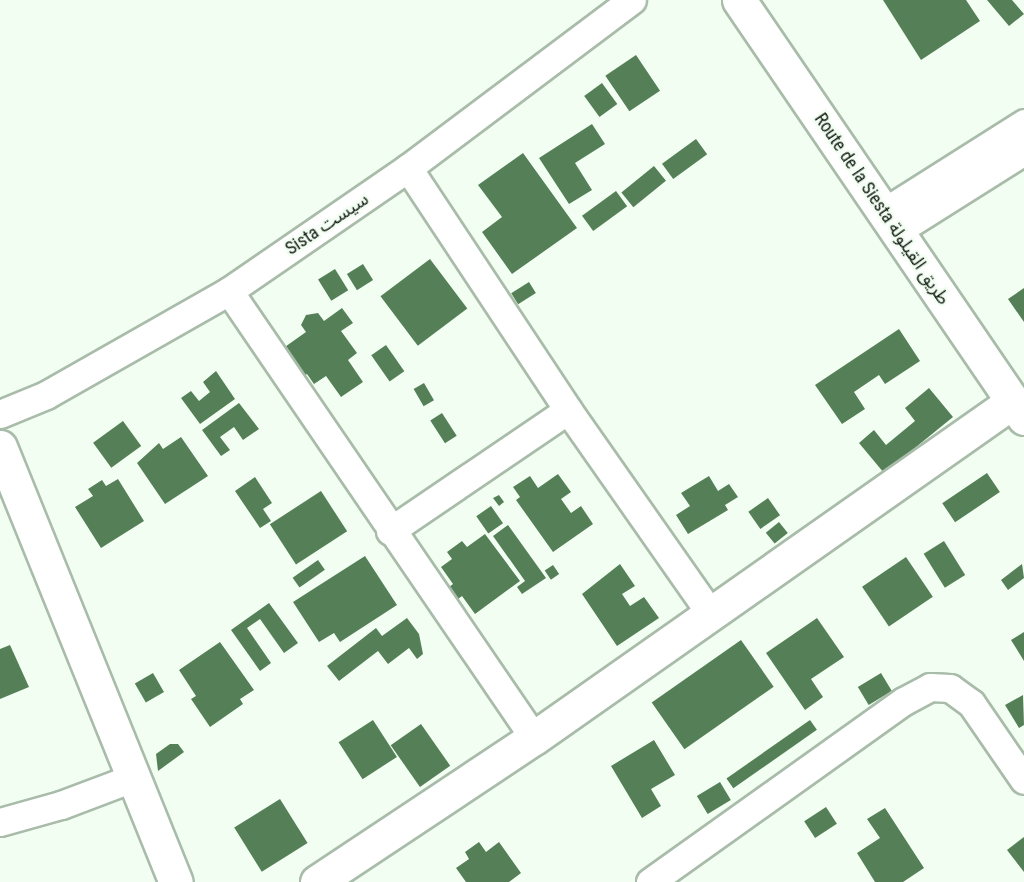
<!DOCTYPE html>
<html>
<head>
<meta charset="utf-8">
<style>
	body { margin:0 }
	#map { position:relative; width:1024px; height:882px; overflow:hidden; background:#f2fef2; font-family:"Roboto Condensed","Noto Sans Arabic",sans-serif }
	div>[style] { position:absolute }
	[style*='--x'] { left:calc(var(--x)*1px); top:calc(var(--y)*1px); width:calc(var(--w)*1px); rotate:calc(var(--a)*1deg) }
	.building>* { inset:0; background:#558057; transform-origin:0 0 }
	.roads { filter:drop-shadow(2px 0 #a8bca9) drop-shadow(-2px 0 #a8bca9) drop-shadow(0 2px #a8bca9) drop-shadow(0 -2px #a8bca9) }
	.minor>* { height:27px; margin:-13.5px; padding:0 13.5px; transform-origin:13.5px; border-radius:13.5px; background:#fff }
	.major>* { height:33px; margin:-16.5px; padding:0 16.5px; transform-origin:16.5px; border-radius:16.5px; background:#fff }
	span { translate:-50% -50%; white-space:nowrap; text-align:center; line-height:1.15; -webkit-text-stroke:5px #f2fef2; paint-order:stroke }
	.street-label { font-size:18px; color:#131a13 }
</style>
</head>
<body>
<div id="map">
	<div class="building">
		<div style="clip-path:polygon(883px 0,966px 0,980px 21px,921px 60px)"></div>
		<div style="clip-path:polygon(987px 0,1012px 0,1024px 14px,1009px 26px)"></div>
		<div style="left:636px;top:55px;width:43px;height:37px;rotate:56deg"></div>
		<div style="left:602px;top:83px;width:26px;height:22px;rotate:54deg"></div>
		<div style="clip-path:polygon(592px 124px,605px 144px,575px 163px,592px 190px,569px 204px,539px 158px)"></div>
		<div style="left:696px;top:139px;width:19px;height:42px;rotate:54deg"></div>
		<div style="clip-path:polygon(523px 153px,577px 228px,512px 274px,482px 232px,502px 217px,478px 185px)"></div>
		<div style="left:654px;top:166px;width:19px;height:42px;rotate:51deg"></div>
		<div style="left:616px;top:191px;width:19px;height:42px;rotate:54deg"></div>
		<div style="left:430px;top:259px;width:62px;height:62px;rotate:53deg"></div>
		<div style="left:363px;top:264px;width:19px;height:19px;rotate:58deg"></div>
		<div style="left:335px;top:269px;width:25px;height:20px;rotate:58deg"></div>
		<div style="left:529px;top:282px;width:13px;height:21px;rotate:58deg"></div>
		<div style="clip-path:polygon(1024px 288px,1024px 322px,1008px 299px)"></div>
		<div style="clip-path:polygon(342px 308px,353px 323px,341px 331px,357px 353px,348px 360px,363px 382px,341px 397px,326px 376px,314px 384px,307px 374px,302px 377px,282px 349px,306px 332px,301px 325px,306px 315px,318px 313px,324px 321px)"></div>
		<div style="clip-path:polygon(899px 329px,920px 361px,885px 384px,879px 375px,854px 392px,865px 409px,842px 424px,815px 385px)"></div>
		<div style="left:386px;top:345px;width:32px;height:18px;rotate:55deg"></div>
		<div style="clip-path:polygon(216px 371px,235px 399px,200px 424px,181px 398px,191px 391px,199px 401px,210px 392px,203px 382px)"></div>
		<div style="left:424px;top:383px;width:20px;height:12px;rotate:60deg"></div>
		<div style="clip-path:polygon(929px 388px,953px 417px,884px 473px,859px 443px,874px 430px,886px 445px,915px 421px,905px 408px)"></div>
		<div style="clip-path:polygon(239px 403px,259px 429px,243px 440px,234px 427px,220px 437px,230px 450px,221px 456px,202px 430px)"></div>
		<div style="left:442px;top:413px;width:27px;height:14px;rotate:57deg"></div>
		<div style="left:123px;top:421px;width:31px;height:37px;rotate:54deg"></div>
		<div style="clip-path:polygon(181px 437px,208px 476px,165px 504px,137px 463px,159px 443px,163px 449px)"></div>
		<div style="left:987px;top:473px;width:23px;height:54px;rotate:56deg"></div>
		<div style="clip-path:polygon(558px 474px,571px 492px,561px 499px,571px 513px,581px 506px,593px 524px,553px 552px,516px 500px,520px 497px,513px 487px,530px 476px,538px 488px)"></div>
		<div style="clip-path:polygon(709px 476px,718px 491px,729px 484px,738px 497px,725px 505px,728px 510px,688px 534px,676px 515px,690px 506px,681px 493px)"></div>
		<div style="clip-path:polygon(255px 477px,272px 503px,263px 509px,271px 521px,260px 528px,235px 491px)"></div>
		<div style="clip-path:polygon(118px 479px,144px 521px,101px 548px,75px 507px,93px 496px,88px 489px,102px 480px,106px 486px)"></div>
		<div style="left:321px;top:491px;width:48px;height:61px;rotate:57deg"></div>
		<div style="clip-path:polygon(499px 495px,504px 502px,499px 506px,493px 498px)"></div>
		<div style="left:768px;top:498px;width:21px;height:24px;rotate:55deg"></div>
		<div style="left:491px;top:506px;width:21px;height:18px;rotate:55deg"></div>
		<div style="left:779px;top:522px;width:14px;height:17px;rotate:51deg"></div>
		<div style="clip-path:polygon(508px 525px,546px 578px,522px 594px,517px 587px,525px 581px,493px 536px)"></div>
		<div style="clip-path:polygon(485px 534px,520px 581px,475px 614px,462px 596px,458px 599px,449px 587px,453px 584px,441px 567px,452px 559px,447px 552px,462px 541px,467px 547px)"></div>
		<div style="left:944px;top:541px;width:40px;height:24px;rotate:58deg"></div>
		<div style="clip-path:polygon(365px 556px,397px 605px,340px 642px,334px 633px,319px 642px,293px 602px)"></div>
		<div style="left:906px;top:557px;width:48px;height:53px;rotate:56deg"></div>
		<div style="left:318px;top:560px;width:12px;height:31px;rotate:55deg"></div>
		<div style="clip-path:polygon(620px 564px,635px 586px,622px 594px,630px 606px,644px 597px,659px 618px,617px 646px,582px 594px)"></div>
		<div style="clip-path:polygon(1022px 564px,1024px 578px,1008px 590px,1001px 580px)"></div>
		<div style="left:553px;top:565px;width:11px;height:10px;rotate:56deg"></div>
		<div style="clip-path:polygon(269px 603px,298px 643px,284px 653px,260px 619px,247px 628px,271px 663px,260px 671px,231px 630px)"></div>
		<div style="clip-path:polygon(407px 618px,419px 634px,423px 654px,417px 659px,409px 648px,388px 664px,378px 651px,339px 681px,327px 666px,376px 628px,382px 636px)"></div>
		<div style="clip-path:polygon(817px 618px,844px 657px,811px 679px,823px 697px,805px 710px,766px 653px)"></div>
		<div style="clip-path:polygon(1024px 632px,1024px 661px,1011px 640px)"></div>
		<div style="left:741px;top:640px;width:57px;height:109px;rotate:55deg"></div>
		<div style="clip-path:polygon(220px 642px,254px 690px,240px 699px,243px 704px,210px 727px,191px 699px,196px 696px,179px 670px)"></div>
		<div style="clip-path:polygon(10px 645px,29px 687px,0 699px,0 649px)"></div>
		<div style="left:153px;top:673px;width:22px;height:21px;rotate:60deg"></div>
		<div style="left:881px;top:673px;width:21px;height:27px;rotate:59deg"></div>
		<div style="clip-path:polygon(1023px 695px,1024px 725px,1019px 728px,1005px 705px)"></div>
		<div style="left:373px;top:720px;width:44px;height:41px;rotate:57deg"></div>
		<div style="left:810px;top:720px;width:12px;height:102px;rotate:55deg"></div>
		<div style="left:421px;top:724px;width:51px;height:37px;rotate:55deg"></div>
		<div style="clip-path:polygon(654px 740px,675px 775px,651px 789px,661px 806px,642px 818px,611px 766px)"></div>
		<div style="clip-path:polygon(170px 744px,178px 744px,184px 752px,158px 771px,156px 754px)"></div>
		<div style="left:720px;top:782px;width:21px;height:27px;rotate:59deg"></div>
		<div style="left:280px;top:799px;width:52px;height:54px;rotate:58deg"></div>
		<div style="left:826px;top:807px;width:20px;height:26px;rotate:57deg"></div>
		<div style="clip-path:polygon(885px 808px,924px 868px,903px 882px,875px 882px,857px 853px,880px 838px,867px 819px)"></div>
		<div style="clip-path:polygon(1024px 837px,1024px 872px,1007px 850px)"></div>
		<div style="clip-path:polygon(479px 842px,486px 852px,499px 842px,521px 873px,509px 882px,466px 882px,456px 868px,469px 859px,465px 852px)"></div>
	</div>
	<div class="roads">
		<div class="minor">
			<div style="--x:408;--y:168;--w:290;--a:56.5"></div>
			<div style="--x:568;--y:410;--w:249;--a:55"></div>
			<div style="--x:884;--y:212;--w:166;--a:-32.4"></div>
			<div style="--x:897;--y:231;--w:150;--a:-32.2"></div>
			<div style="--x:229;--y:291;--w:541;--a:55.69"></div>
			<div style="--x:0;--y:414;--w:50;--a:-22.4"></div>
			<div style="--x:46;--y:395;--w:210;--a:-29.6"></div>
			<div style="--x:229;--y:291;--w:217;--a:-34.5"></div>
			<div style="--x:408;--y:168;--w:280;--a:-36.9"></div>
			<div style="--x:390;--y:531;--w:215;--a:-34.2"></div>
			<div style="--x:0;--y:822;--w:63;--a:-15.6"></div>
			<div style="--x:61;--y:805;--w:79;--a:-20.7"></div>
			<div style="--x:650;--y:882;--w:312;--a:-35.5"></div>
			<div style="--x:904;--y:701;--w:30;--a:-28"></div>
			<div style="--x:930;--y:687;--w:20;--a:3"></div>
			<div style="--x:950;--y:688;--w:26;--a:36"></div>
			<div style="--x:971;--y:703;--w:93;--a:55.5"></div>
		</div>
		<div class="major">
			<div style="--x:739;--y:0;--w:506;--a:55.71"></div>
			<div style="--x:0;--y:447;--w:469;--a:68"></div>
			<div style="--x:317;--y:882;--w:260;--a:-33.6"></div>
			<div style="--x:534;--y:738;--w:584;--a:-35.1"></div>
		</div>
	</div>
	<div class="street-label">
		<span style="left:882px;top:209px;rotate:56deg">Route de la Siesta طريق القيلولة</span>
		<span style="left:327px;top:224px;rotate:-34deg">Sista سيست</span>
	</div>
</div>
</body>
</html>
